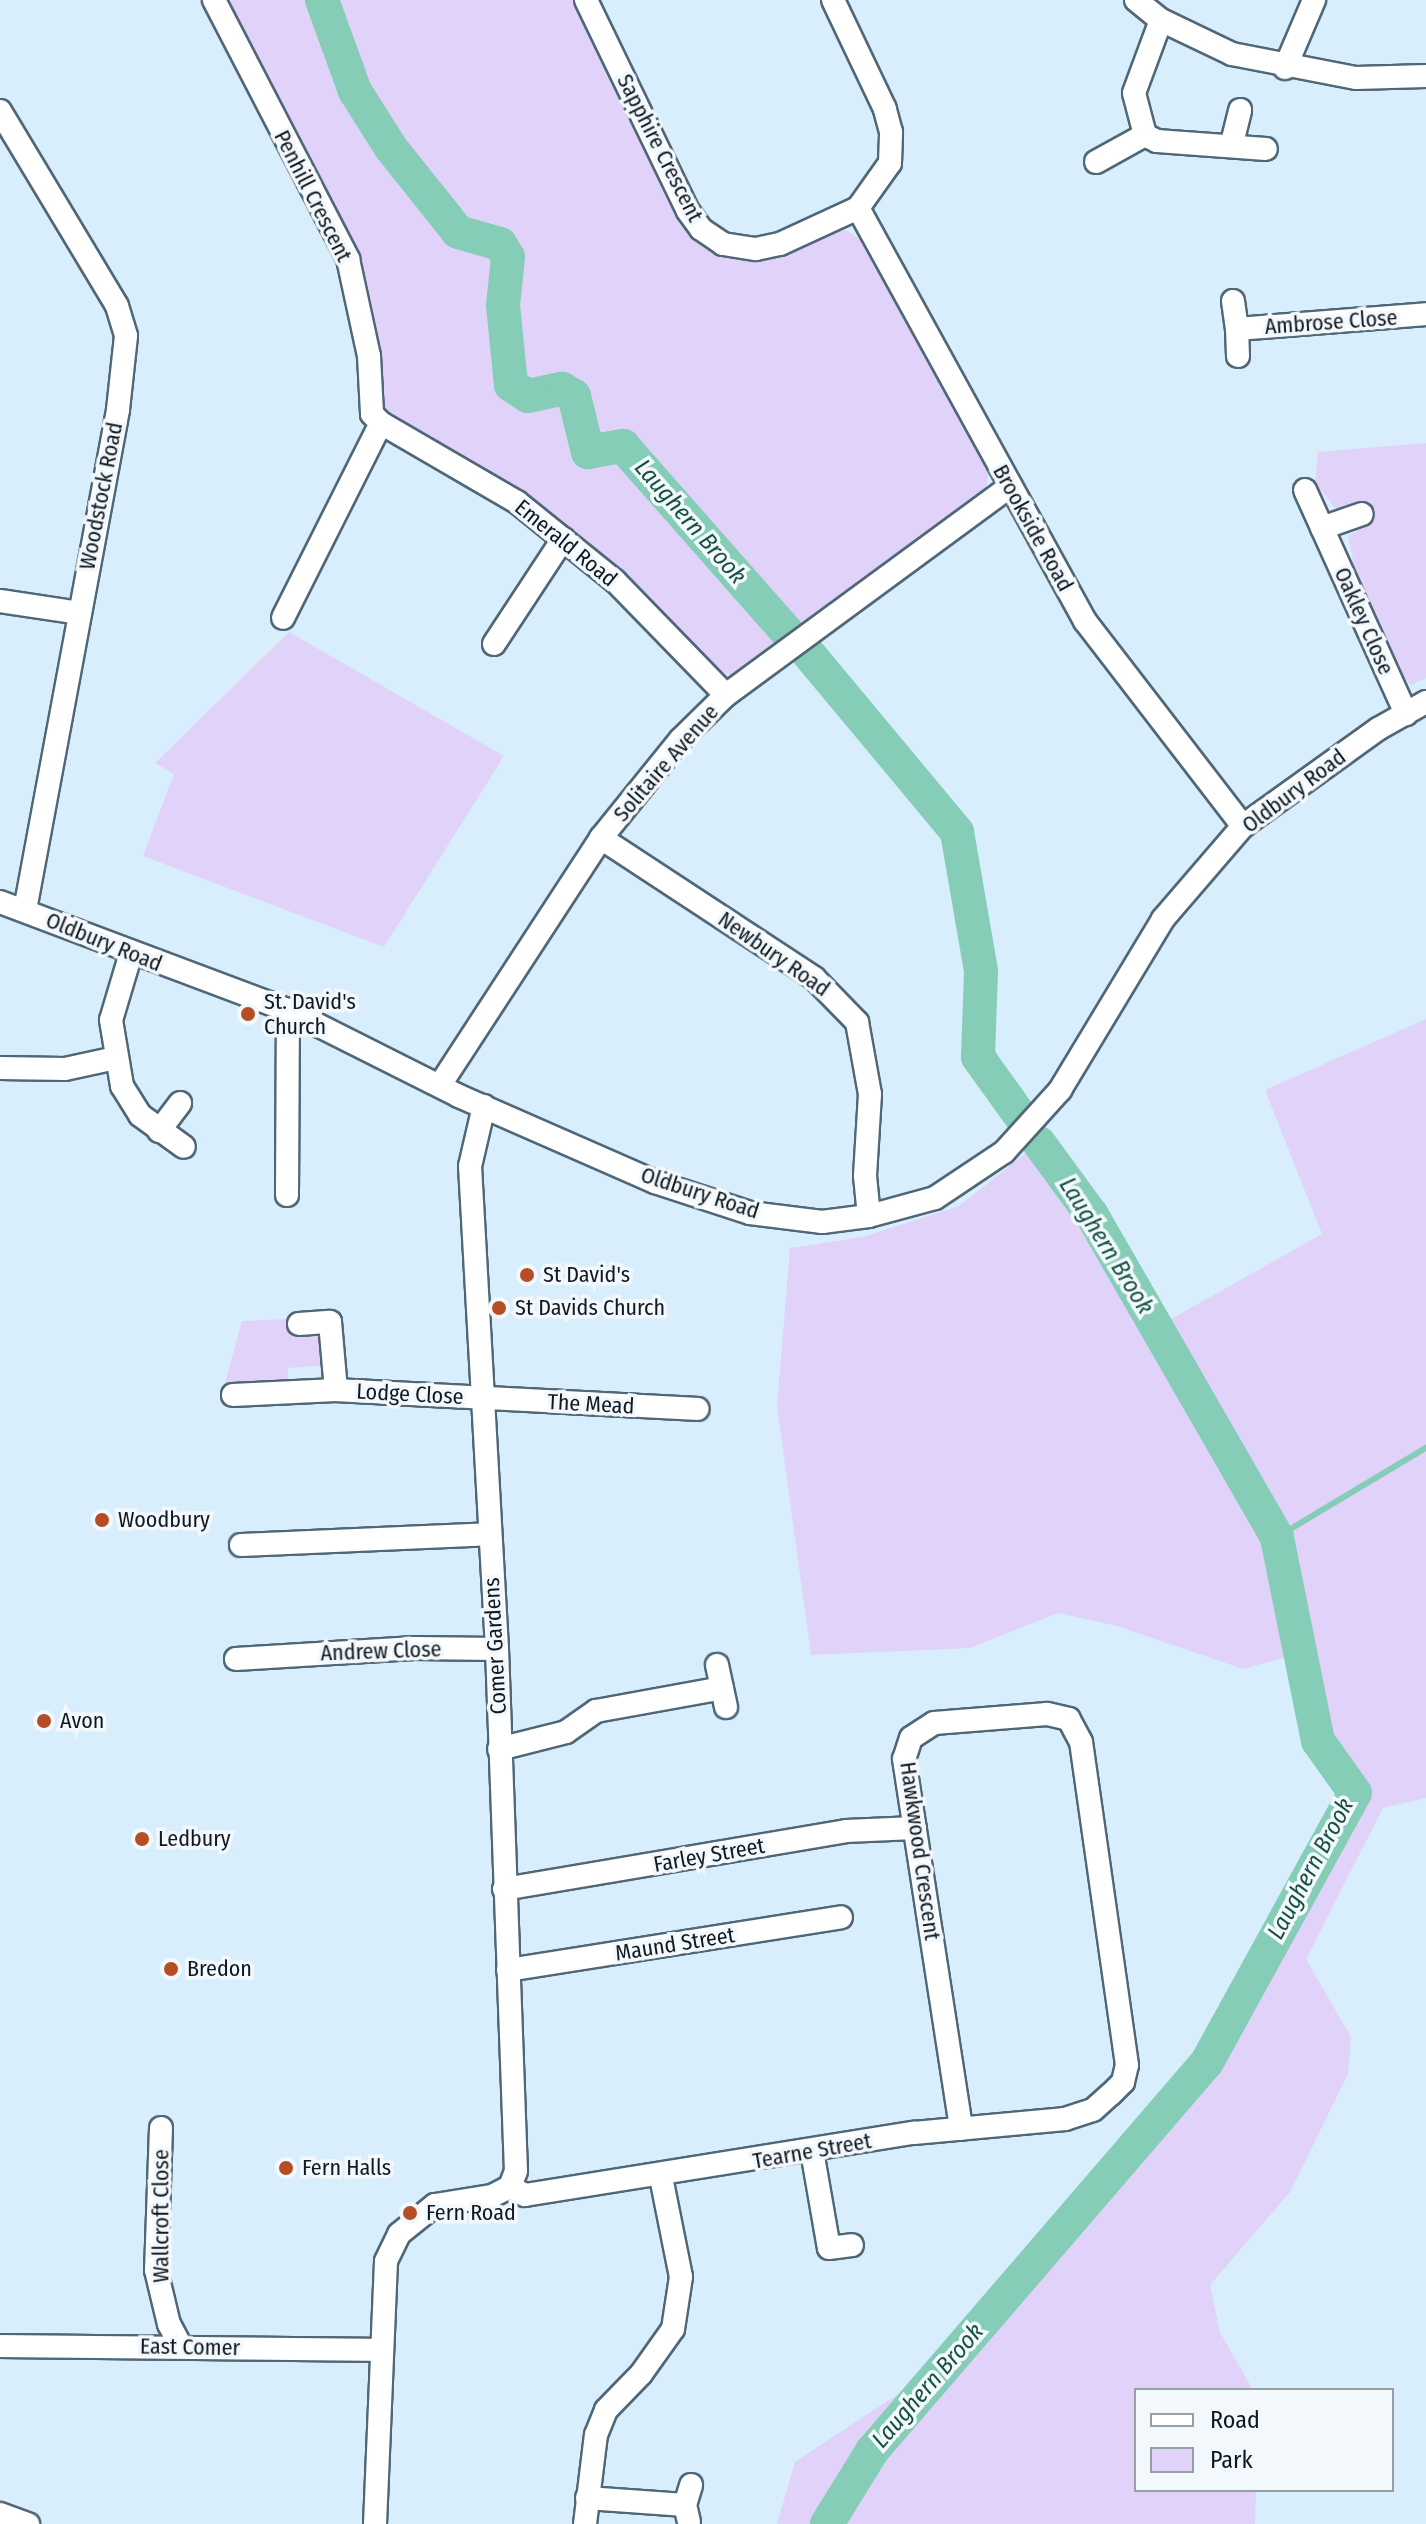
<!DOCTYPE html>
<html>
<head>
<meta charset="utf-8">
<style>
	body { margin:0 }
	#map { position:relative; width:1426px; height:2524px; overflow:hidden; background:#d8eefc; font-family:"Fira Sans Condensed",sans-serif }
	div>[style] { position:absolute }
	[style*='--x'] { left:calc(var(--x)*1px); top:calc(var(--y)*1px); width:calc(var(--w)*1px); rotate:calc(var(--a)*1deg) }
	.green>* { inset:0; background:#e1d2fa }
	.stream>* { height:6px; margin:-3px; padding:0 3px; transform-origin:3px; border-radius:3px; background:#86cdb7 }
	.river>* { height:34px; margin:-17px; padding:0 17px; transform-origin:17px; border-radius:17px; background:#86cdb7 }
	.roads { filter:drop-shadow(2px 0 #506777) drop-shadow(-2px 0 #506777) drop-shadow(0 2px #506777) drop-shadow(0 -2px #506777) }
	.minor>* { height:22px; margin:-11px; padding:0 11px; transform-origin:11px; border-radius:11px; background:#fff }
	.dots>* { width:22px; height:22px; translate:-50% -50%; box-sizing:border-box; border:4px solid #f3f8fc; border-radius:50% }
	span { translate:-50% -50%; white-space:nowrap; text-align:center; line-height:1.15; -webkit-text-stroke:7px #f3f8fc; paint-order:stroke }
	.street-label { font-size:22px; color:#0f191f }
	.poi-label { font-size:22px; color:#0f191f }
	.left { translate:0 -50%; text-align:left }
	.water-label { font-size:24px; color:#175142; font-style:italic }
	.legend { position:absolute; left:1134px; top:2388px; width:260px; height:104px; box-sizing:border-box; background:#f3f8fc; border:2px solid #989fa4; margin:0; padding:10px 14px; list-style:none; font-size:24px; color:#0f191f }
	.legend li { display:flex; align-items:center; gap:16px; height:40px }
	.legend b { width:40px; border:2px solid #989fa4 }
</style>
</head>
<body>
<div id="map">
	<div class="green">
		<div style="clip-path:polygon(223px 0,577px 0,718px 251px,831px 231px,848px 231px,863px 242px,989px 468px,986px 489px,733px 676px,717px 671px,647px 599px,380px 415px,368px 295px,356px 254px)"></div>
		<div style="clip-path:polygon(1426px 443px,1426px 678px,1411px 685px,1394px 666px,1349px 566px,1353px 560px,1348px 536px,1373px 523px,1363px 501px,1336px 509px,1315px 483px,1318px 452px)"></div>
		<div style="clip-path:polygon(289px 632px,504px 756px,384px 947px,143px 856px,174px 774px,155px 763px)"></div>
		<div style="clip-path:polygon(1426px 1019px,1426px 1798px,1383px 1808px,1306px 1959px,1351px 2037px,1348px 2074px,1290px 2192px,1210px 2285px,1220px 2332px,1253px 2390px,1136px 2390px,1136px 2490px,1256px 2490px,1255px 2524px,777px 2524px,795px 2462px,950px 2360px,1207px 2063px,1354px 1793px,1318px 1741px,1301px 1653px,1243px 1669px,1117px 1626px,1058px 1613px,970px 1648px,811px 1655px,777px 1406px,790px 1248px,863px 1237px,959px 1206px,1039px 1143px,1091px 1214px,1157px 1327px,1322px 1234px,1265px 1090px)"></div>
		<div style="clip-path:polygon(287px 1319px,289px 1331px,319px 1329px,325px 1334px,327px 1365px,288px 1368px,288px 1386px,224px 1387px,242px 1321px)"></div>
	</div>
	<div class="stream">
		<div style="--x:1277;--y:1537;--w:174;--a:-30.9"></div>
	</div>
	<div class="river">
		<div style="--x:322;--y:0;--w:97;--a:70.1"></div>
		<div style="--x:355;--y:91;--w:67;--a:57.7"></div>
		<div style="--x:391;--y:148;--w:107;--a:51.4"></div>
		<div style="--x:458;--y:232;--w:44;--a:15.9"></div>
		<div style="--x:500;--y:244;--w:15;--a:58"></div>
		<div style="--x:508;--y:257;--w:48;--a:95.9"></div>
		<div style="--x:503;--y:305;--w:80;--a:84.3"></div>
		<div style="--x:511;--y:385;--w:20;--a:33"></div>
		<div style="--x:528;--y:396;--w:35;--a:-12"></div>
		<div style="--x:562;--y:389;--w:14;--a:30"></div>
		<div style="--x:574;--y:396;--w:58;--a:76"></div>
		<div style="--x:588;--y:452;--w:36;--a:-10"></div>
		<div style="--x:623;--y:446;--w:248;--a:48.6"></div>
		<div style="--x:808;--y:653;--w:233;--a:50.2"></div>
		<div style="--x:957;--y:832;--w:141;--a:80.2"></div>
		<div style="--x:981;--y:971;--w:86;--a:92"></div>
		<div style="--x:978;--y:1057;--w:74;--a:54.4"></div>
		<div style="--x:827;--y:2524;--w:86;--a:-58.3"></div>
		<div style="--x:872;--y:2451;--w:513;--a:-49.27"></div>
		<div style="--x:1207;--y:2062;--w:307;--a:-61.2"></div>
		<div style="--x:1355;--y:1793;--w:64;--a:-125.4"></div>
		<div style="--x:1318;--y:1741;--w:208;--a:-101.4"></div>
		<div style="--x:1277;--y:1537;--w:373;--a:-119.9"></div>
		<div style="--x:1091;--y:1214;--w:88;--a:-126.2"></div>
	</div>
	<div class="roads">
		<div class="minor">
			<div style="--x:214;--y:0;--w:292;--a:62.6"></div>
			<div style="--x:348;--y:259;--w:99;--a:77.8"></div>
			<div style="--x:369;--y:356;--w:58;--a:87"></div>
			<div style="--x:372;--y:414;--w:13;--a:45"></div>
			<div style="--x:381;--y:423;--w:218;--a:116.7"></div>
			<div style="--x:586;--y:0;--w:234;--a:64.2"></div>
			<div style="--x:688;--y:211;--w:22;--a:54"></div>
			<div style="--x:701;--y:229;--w:27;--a:34"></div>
			<div style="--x:723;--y:244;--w:33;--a:9"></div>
			<div style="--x:756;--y:249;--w:25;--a:-12"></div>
			<div style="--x:780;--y:244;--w:86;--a:-24.8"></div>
			<div style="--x:858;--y:208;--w:55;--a:-54.6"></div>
			<div style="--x:890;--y:163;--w:31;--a:-88"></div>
			<div style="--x:891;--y:132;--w:24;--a:-105"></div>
			<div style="--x:885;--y:109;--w:121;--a:-115.5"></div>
			<div style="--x:1136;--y:0;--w:32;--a:39"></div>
			<div style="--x:1161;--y:20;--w:79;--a:25.6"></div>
			<div style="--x:1232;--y:54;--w:126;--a:11"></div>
			<div style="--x:1356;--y:78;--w:70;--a:-1.6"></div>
			<div style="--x:1161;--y:20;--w:78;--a:110.3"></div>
			<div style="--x:1134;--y:93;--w:43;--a:75.3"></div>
			<div style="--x:1145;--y:135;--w:13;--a:27"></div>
			<div style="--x:1157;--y:141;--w:109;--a:4.2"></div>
			<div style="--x:1285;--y:68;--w:74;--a:-66.9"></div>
			<div style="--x:0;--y:111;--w:227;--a:59"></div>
			<div style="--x:117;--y:306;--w:31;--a:73"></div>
			<div style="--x:126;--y:336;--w:74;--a:96.2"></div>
			<div style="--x:118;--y:410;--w:509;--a:100.54"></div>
			<div style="--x:1232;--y:143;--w:34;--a:-76"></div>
			<div style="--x:1096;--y:162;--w:56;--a:-28.9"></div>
			<div style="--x:858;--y:208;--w:471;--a:61.2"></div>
			<div style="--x:1085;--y:621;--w:259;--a:52.4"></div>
			<div style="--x:1233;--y:301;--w:28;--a:82"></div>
			<div style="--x:1238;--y:356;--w:27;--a:-92"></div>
			<div style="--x:1237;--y:329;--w:190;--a:-4.5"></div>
			<div style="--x:381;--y:423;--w:157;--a:30.2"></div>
			<div style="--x:517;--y:502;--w:126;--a:38.9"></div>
			<div style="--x:615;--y:581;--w:159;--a:45.8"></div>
			<div style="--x:1305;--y:490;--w:246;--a:65.7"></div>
			<div style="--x:1322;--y:528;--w:42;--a:-19.3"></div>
			<div style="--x:0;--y:601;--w:80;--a:8.6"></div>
			<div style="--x:494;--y:644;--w:126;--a:-56.7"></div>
			<div style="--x:601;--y:838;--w:255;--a:33.3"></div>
			<div style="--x:814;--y:978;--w:62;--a:45.7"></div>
			<div style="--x:857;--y:1022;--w:73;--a:79.8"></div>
			<div style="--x:870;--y:1094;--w:82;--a:93.5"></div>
			<div style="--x:865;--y:1176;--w:40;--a:84.3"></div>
			<div style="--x:0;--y:902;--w:308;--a:20.6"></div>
			<div style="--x:288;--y:1010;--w:191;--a:26.7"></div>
			<div style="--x:459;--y:1096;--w:214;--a:23.7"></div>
			<div style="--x:655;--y:1182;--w:100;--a:18.1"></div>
			<div style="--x:750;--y:1213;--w:73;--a:7.1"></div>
			<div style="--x:822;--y:1222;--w:47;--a:-7.3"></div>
			<div style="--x:869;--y:1216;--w:68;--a:-15.3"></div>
			<div style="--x:935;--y:1198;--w:83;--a:-33.7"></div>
			<div style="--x:1004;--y:1152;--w:84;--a:-47.9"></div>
			<div style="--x:1060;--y:1090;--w:200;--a:-58.9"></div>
			<div style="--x:1163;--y:919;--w:123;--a:-49.3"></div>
			<div style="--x:1243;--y:826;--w:166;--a:-35.7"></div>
			<div style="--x:1378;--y:729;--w:55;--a:-29.4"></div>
			<div style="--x:131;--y:953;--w:70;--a:106.6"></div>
			<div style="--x:111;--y:1020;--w:67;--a:80.5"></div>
			<div style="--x:122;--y:1086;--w:34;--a:58"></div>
			<div style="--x:140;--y:1115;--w:54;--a:36"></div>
			<div style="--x:0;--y:1068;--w:65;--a:0.9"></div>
			<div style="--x:65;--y:1069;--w:52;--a:-12.2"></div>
			<div style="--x:440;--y:1085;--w:295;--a:-56.9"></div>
			<div style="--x:601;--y:838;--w:127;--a:-51.1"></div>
			<div style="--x:681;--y:739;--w:63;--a:-44.4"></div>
			<div style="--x:726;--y:695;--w:353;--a:-36.3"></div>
			<div style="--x:484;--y:1106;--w:62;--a:103.1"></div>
			<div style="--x:470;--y:1166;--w:484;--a:86.8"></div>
			<div style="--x:497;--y:1649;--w:522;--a:87.92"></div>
			<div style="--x:516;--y:2171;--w:17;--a:111"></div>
			<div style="--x:159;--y:1131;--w:35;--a:-53"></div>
			<div style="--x:287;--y:1195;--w:185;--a:-89.7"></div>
			<div style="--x:299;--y:1324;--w:31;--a:-4"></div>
			<div style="--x:330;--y:1322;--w:68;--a:85"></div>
			<div style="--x:233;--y:1395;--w:103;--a:-2.8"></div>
			<div style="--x:336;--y:1390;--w:362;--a:3"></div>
			<div style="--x:241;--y:1545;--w:248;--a:-2.5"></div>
			<div style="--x:236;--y:1659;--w:179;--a:-3.5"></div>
			<div style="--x:415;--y:1648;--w:82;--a:0.7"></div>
			<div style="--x:717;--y:1665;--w:43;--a:77.9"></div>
			<div style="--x:499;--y:1749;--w:69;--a:-14.2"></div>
			<div style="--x:566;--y:1732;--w:37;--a:-35"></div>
			<div style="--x:596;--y:1711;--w:128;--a:-10.3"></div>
			<div style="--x:504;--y:1889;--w:347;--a:-9.6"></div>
			<div style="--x:846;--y:1831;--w:69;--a:-2.5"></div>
			<div style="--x:508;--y:1970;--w:337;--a:-9"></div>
			<div style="--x:161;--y:2128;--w:142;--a:92"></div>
			<div style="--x:156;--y:2270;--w:56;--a:76.5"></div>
			<div style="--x:169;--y:2324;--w:26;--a:62"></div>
			<div style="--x:812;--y:2151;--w:98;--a:80.1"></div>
			<div style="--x:829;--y:2248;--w:23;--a:-7"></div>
			<div style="--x:510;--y:2187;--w:17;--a:28"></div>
			<div style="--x:525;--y:2195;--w:394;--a:-9.1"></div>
			<div style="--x:914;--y:2133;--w:152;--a:-5.3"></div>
			<div style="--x:1065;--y:2119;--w:29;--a:-18"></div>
			<div style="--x:1093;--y:2110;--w:24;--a:-42"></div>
			<div style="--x:1111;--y:2094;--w:17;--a:-45"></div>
			<div style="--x:1123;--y:2082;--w:17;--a:-77"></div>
			<div style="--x:1127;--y:2065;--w:326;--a:-98.1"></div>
			<div style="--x:1081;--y:1742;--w:26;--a:-118"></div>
			<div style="--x:1069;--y:1719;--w:23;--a:-167"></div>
			<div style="--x:1047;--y:1714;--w:113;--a:175.4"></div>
			<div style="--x:934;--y:1723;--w:27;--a:147"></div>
			<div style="--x:911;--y:1738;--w:22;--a:108"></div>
			<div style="--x:904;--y:1759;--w:374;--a:81.2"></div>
			<div style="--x:0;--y:2346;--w:380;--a:0.6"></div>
			<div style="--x:587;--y:2498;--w:98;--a:4.1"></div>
			<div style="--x:0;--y:2514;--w:30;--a:20"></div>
			<div style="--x:689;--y:2522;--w:17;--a:-103"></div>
			<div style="--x:685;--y:2505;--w:21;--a:-73"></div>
			<div style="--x:375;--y:2524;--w:263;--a:-87.6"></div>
			<div style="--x:386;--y:2261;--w:30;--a:-64"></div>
			<div style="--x:399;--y:2234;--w:46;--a:-38.9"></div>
			<div style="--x:435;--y:2205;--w:58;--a:-9"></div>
			<div style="--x:492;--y:2196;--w:20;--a:-27"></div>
			<div style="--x:585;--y:2524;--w:90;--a:-83"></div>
			<div style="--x:596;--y:2435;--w:27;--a:-68"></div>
			<div style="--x:606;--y:2410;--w:50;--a:-45.8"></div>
			<div style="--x:641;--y:2374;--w:55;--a:-54.6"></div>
			<div style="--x:673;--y:2329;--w:53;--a:-81.3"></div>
			<div style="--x:681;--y:2277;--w:102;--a:-101.3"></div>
		</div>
	</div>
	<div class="dots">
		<div style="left:248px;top:1014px;background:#b54e25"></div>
		<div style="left:527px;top:1275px;background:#b54e25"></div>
		<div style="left:499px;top:1308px;background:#b54e25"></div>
		<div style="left:102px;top:1520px;background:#b54e25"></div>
		<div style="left:44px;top:1721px;background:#b54e25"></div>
		<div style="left:142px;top:1839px;background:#b54e25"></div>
		<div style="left:171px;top:1969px;background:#b54e25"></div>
		<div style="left:286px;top:2168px;background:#b54e25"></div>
		<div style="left:410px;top:2213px;background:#b54e25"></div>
	</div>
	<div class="street-label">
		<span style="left:660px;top:148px;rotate:63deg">Sapphire Crescent</span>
		<span style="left:313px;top:196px;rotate:63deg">Penhill Crescent</span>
		<span style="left:1331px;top:322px;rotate:-4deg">Ambrose Close</span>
		<span style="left:101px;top:496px;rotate:-79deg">Woodstock Road</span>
		<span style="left:1033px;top:528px;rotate:61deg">Brookside Road</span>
		<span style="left:566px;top:543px;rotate:39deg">Emerald Road</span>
		<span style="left:1364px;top:621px;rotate:66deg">Oakley Close</span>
		<span style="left:666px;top:763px;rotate:-49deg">Solitaire Avenue</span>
		<span style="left:1294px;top:791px;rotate:-37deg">Oldbury Road</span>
		<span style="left:104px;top:942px;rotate:22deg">Oldbury Road</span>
		<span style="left:774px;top:954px;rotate:35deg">Newbury Road</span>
		<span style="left:700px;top:1193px;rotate:18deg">Oldbury Road</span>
		<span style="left:410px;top:1394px;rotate:3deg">Lodge Close</span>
		<span style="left:591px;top:1404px;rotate:3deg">The Mead</span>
		<span style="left:495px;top:1646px;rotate:-93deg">Comer Gardens</span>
		<span style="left:381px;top:1651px;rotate:-2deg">Andrew Close</span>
		<span style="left:920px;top:1851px;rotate:82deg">Hawkwood Crescent</span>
		<span style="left:709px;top:1855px;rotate:-10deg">Farley Street</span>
		<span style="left:675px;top:1944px;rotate:-9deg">Maund Street</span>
		<span style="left:812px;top:2151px;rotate:-10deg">Tearne Street</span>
		<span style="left:161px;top:2216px;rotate:-90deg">Wallcroft Close</span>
		<span style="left:190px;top:2347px;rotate:1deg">East Comer</span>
	</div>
	<div class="poi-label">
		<span class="left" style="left:264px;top:1014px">St. David's<br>Church</span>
		<span class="left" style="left:543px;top:1275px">St David's</span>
		<span class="left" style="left:515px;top:1308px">St Davids Church</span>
		<span class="left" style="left:118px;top:1520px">Woodbury</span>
		<span class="left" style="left:60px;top:1721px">Avon</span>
		<span class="left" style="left:158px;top:1839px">Ledbury</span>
		<span class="left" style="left:187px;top:1969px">Bredon</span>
		<span class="left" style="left:302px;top:2168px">Fern Halls</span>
		<span class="left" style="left:426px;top:2213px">Fern Road</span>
	</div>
	<div class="water-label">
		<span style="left:690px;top:522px;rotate:49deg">Laughern Brook</span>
		<span style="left:1106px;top:1246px;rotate:58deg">Laughern Brook</span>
		<span style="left:1311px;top:1869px;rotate:-62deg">Laughern Brook</span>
		<span style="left:928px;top:2386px;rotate:-49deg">Laughern Brook</span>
	</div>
	<ul class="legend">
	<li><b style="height:10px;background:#fff"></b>Road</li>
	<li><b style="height:22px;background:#e1d2fa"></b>Park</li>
	</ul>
</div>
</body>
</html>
